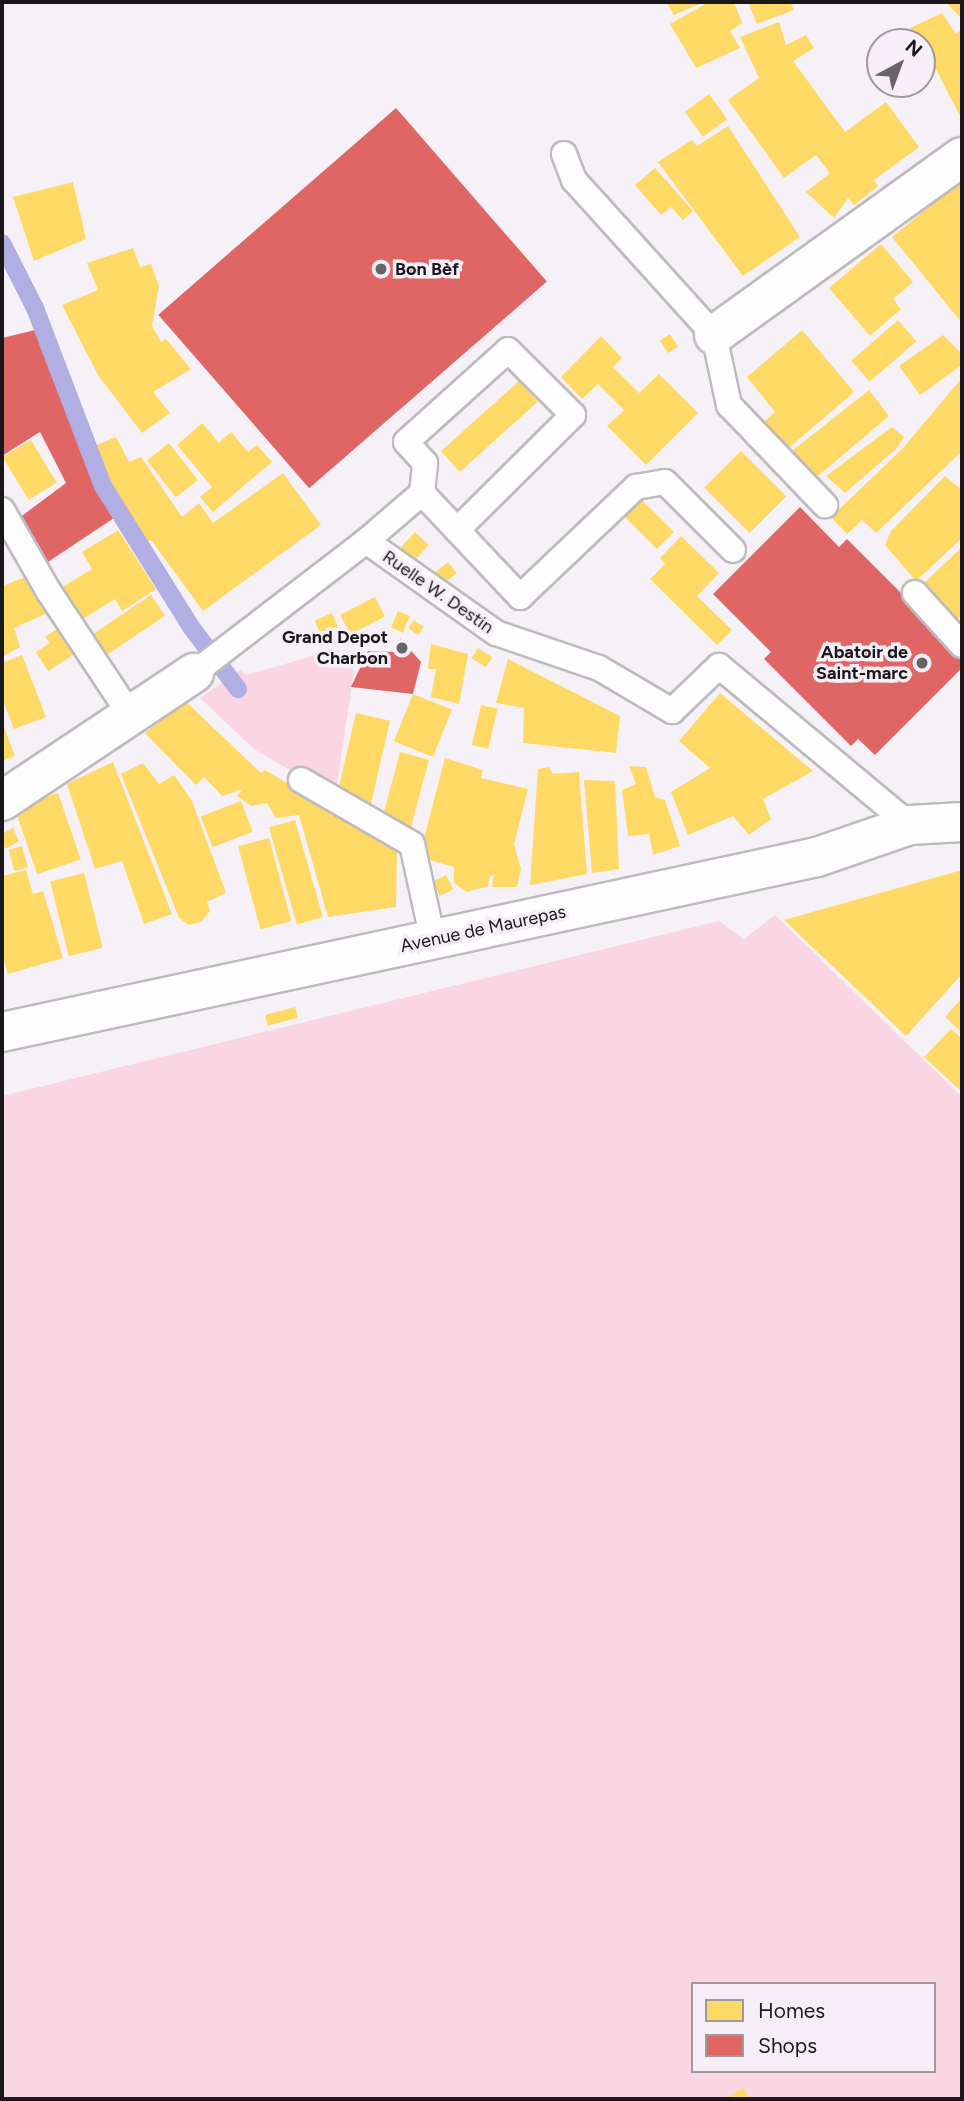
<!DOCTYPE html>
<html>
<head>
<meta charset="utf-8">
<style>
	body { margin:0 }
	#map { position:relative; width:964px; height:2101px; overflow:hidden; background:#f6f1f6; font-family:Figtree,sans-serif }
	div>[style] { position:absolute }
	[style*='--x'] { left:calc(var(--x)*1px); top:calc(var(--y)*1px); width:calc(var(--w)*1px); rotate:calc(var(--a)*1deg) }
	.green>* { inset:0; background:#f9d6e2 }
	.homes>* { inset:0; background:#ffd966; transform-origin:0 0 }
	.shops>* { inset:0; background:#e06666; transform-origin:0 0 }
	.stream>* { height:18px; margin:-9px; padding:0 9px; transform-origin:9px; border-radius:9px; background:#b1aee4 }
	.roads { filter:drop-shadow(2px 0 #bebbbe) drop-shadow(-2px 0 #bebbbe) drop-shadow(0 2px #bebbbe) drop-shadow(0 -2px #bebbbe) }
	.lane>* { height:24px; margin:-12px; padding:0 12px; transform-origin:12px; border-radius:12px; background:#fefdfe }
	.street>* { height:38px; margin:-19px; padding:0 19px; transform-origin:19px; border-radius:19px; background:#fefdfe }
	.secondary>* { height:38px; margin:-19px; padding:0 19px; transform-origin:19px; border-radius:19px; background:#fefdfe }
	.dots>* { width:19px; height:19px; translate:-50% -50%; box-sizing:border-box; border:4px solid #f7eff8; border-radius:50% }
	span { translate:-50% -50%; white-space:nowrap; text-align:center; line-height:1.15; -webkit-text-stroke:7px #f7eff8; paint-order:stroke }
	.poi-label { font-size:18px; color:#1a171a; font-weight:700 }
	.left { translate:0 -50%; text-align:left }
	.right { translate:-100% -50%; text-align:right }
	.street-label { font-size:18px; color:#1a171a }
	.frame { position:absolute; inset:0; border:4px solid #1a171a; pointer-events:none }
	.legend { position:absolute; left:691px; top:1982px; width:245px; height:91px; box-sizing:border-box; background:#f7eff8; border:2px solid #9f999f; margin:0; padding:9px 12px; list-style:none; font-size:21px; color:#1a171a }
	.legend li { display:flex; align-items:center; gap:14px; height:35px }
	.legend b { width:35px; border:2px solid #9f999f }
	.north { position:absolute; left:866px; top:28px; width:70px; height:70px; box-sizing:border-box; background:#f7eff8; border:2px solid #9f999f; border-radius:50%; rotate:41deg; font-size:19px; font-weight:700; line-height:28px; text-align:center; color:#1a171a }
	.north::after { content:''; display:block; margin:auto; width:24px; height:32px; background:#676367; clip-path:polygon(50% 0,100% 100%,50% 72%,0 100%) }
</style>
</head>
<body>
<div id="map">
	<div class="green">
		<div style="clip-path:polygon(337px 649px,354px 671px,336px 792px,298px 767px,292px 771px,255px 750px,200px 698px,241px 670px,246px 675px)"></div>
		<div style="clip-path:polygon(evenodd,775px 915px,962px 1097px,962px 2099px,2px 2099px,2px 1096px,719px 921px,744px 939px,775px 915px,693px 1984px,934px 1984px,934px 2071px,693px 2071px,693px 1984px)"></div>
	</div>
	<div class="homes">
		<div style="clip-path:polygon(666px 2px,704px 2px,674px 15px)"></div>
		<div style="clip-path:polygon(709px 2px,734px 2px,742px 23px,730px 31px,740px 48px,696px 68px,670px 24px)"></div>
		<div style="clip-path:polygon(748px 2px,790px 2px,794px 10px,757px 24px)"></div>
		<div style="clip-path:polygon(946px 2px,962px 2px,962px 19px)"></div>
		<div style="clip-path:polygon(942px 13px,956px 34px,962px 28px,962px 120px,922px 42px,910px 28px)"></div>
		<div style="clip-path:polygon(779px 22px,786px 45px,806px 35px,814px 48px,793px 61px,845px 132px,886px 102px,919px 147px,874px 180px,878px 186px,854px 205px,848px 198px,834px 218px,806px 192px,830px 173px,816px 155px,784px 178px,728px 100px,759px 78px,740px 37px)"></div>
		<div style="left:709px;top:94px;width:31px;height:30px;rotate:54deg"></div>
		<div style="clip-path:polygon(728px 126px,800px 237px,743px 276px,658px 162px,692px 140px,697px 146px)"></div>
		<div style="clip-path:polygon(655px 168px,693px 211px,683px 220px,671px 207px,661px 215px,635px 185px)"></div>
		<div style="clip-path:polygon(962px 180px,962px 323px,892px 237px)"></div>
		<div style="clip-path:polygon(73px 182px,86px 239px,34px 261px,13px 197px)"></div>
		<div style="clip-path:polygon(881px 244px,913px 282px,893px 299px,901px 309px,870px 336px,829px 288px)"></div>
		<div style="clip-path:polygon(133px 248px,140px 267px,151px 264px,159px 286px,152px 326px,161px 342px,166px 339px,191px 369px,153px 392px,170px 413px,142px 433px,98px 375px,62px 305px,98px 290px,87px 263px)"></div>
		<div style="left:898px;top:320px;width:28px;height:62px;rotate:49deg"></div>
		<div style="clip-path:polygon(802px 330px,854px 392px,784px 452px,761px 424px,775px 412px,747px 377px)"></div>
		<div style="left:670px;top:334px;width:15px;height:12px;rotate:58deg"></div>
		<div style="clip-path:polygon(943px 335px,962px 354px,962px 365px,920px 395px,899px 366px)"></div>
		<div style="clip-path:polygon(601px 336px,622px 358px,613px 367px,639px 393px,659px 374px,698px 413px,646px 465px,607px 426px,624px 410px,598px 384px,582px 399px,561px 377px)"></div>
		<div style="clip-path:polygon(962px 378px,962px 451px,876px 533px,862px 520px,847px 534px,831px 517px,902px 449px)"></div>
		<div style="left:519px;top:381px;width:28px;height:105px;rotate:48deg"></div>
		<div style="clip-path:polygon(869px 390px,889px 416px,819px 475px,807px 476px,788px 454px)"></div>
		<div style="clip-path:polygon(202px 423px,219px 443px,231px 432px,248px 452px,257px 445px,272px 462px,213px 512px,200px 497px,212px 487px,177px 445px)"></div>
		<div style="clip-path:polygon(892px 427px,904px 437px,896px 449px,845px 493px,826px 476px)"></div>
		<div style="clip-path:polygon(116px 437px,129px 462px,141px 457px,182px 517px,199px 503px,213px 523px,283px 473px,321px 525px,203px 611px,151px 540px,142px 545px,106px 485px,90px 448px)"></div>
		<div style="left:31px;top:440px;width:50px;height:33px;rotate:59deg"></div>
		<div style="left:169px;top:443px;width:47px;height:28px;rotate:52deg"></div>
		<div style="left:741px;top:451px;width:64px;height:52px;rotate:45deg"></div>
		<div style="clip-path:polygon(945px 476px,962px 490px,962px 538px,916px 581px,885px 545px,891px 531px)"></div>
		<div style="left:640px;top:498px;width:48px;height:24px;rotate:45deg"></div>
		<div style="clip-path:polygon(118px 530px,156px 589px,122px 611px,115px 599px,77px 623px,56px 591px,92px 569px,82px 552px)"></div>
		<div style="left:415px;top:532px;width:19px;height:21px;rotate:43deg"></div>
		<div style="clip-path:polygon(681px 536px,719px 573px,697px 596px,732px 630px,717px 645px,650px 579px,665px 564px,660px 558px)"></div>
		<div style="clip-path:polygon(962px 547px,962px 615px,956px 621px,922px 585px)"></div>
		<div style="left:448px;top:562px;width:14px;height:18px;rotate:51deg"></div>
		<div style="clip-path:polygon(31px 575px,52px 611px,14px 628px,20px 647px,2px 657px,2px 586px)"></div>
		<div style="left:151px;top:595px;width:25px;height:80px;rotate:56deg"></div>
		<div style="left:375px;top:597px;width:22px;height:39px;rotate:63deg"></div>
		<div style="left:398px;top:611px;width:13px;height:18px;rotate:23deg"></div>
		<div style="left:332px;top:613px;width:26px;height:19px;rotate:67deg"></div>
		<div style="left:414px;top:620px;width:12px;height:10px;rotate:35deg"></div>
		<div style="clip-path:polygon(64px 624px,81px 650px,48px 671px,36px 652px,50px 643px,45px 637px)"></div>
		<div style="clip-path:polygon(431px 644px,468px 654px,459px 704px,431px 697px,436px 669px,428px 669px)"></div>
		<div style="left:478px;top:648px;width:17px;height:12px;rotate:33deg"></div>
		<div style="clip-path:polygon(22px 655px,46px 717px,14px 729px,2px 698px,2px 663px)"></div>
		<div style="clip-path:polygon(508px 659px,620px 716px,616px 753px,523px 743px,524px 708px,496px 703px)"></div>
		<div style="clip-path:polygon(720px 693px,813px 771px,763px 799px,771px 819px,749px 835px,733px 816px,688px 835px,671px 792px,710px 768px,679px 741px)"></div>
		<div style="left:413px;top:694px;width:42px;height:51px;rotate:22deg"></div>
		<div style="clip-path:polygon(185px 701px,261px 773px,265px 770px,397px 848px,396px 907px,328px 917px,299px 815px,276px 818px,267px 803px,251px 806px,237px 796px,243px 789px,222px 796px,204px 777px,196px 785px,145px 733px)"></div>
		<div style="left:481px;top:705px;width:17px;height:41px;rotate:13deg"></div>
		<div style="left:356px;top:713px;width:35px;height:87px;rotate:13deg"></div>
		<div style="clip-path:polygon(2px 722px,15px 756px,2px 761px)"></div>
		<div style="left:400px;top:752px;width:30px;height:70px;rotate:15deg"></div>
		<div style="clip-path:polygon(445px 758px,483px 770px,481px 778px,528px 789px,514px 844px,521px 869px,517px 887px,492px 887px,494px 875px,490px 876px,488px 886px,467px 892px,454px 883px,454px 867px,419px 857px)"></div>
		<div style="clip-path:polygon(113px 762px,172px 914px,144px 924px,122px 861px,95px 869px,67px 784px)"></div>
		<div style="clip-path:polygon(143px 763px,159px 784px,174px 775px,192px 801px,226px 893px,207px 902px,210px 911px,201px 922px,189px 925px,179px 918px,121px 774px)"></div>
		<div style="clip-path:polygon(629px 766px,646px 767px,655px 797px,665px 800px,680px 846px,653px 855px,649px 834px,628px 836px,622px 790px,636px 784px)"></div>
		<div style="clip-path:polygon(549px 767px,553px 774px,579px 772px,587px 874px,530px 885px,538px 769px)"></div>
		<div style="clip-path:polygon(584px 780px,615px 781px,619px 869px,592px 873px)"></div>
		<div style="left:58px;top:793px;width:70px;height:46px;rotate:71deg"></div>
		<div style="left:241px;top:801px;width:33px;height:43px;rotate:69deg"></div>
		<div style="left:295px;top:820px;width:101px;height:27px;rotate:74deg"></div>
		<div style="clip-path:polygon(13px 828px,19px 841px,5px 849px,2px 834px)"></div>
		<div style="left:269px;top:838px;width:86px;height:32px;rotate:75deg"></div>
		<div style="left:22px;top:846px;width:22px;height:14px;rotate:74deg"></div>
		<div style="clip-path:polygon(26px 870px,33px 894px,43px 891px,63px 958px,8px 974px,2px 953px,2px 876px)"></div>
		<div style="clip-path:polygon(962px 870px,962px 974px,906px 1036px,784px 920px)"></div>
		<div style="left:84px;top:873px;width:77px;height:35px;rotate:76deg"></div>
		<div style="left:446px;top:875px;width:16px;height:15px;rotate:63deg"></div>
		<div style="clip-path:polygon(962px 998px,962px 1033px,945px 1017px)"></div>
		<div style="left:295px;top:1007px;width:11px;height:31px;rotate:75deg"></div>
		<div style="clip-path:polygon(951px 1029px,962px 1039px,962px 1092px,924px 1057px)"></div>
		<div style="clip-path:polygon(743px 2088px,750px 2099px,725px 2099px)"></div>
	</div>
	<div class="shops">
		<div style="left:396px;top:108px;width:230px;height:315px;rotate:49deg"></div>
		<div style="clip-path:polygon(35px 330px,98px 493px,114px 518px,45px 564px,19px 518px,66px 483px,40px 432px,2px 456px,2px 338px)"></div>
		<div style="clip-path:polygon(800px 507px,839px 547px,847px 539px,962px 654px,962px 668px,875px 755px,858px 739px,851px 746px,764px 659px,771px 652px,713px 594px)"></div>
		<div style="clip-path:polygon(400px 638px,421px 662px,413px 694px,351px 687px,368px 651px,397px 652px)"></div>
	</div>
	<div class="stream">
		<div style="--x:2;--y:243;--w:73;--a:63.1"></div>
		<div style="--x:35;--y:308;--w:191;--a:69.1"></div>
		<div style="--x:103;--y:486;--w:166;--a:58"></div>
		<div style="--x:191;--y:627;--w:78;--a:52.8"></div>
	</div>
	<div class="roads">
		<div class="lane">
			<div style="--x:564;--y:154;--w:28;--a:69"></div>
			<div style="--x:574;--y:180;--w:209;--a:47.9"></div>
			<div style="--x:714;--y:335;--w:72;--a:77.9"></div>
			<div style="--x:729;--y:405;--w:139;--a:46.2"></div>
			<div style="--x:422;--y:493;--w:30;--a:-84"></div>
			<div style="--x:425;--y:463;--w:28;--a:-132"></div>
			<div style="--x:406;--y:442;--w:137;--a:-42"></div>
			<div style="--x:508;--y:350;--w:92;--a:45"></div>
			<div style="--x:573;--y:415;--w:163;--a:135.2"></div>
			<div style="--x:2;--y:510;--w:95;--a:60.2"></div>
			<div style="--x:49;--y:592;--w:149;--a:56.5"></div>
			<div style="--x:366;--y:541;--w:74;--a:-40.6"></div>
			<div style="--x:422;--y:493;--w:143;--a:46.7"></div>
			<div style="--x:520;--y:597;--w:160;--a:-43.5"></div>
			<div style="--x:636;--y:487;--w:29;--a:-10"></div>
			<div style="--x:665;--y:482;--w:96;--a:45"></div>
			<div style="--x:915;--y:593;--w:70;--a:47.9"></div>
			<div style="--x:194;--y:673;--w:217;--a:-37.5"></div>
			<div style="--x:366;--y:541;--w:159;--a:35.3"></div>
			<div style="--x:496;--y:633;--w:109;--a:18.8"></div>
			<div style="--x:599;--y:668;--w:85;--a:30.5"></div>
			<div style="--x:672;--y:711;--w:65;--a:-43.8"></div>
			<div style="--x:719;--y:666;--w:249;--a:39.8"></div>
			<div style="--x:301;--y:780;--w:128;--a:30"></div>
			<div style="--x:412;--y:844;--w:98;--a:77.7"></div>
		</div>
		<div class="street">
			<div style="--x:714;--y:335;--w:305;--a:-35.7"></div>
			<div style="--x:2;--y:801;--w:231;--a:-33.7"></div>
		</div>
		<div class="secondary">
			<div style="--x:2;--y:1032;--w:834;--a:-12.12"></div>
			<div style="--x:817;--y:857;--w:98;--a:-19"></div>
			<div style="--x:910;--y:825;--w:52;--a:-3.3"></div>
		</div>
	</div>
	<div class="dots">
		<div style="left:381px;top:269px;background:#676367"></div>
		<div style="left:402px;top:648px;background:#676367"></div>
		<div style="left:922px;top:663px;background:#676367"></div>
	</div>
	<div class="poi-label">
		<span class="left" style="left:395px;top:269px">Bon Bèf</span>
		<span class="right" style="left:388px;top:648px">Grand Depot<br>Charbon</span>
		<span class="right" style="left:908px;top:663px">Abatoir de<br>Saint-marc</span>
	</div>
	<div class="street-label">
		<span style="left:438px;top:592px;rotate:35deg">Ruelle W. Destin</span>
		<span style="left:483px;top:929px;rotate:-12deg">Avenue de Maurepas</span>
	</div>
	<div class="frame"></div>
	<ul class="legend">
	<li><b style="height:19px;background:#ffd966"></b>Homes</li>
	<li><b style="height:19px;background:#e06666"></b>Shops</li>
	</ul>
	<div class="north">N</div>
</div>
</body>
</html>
